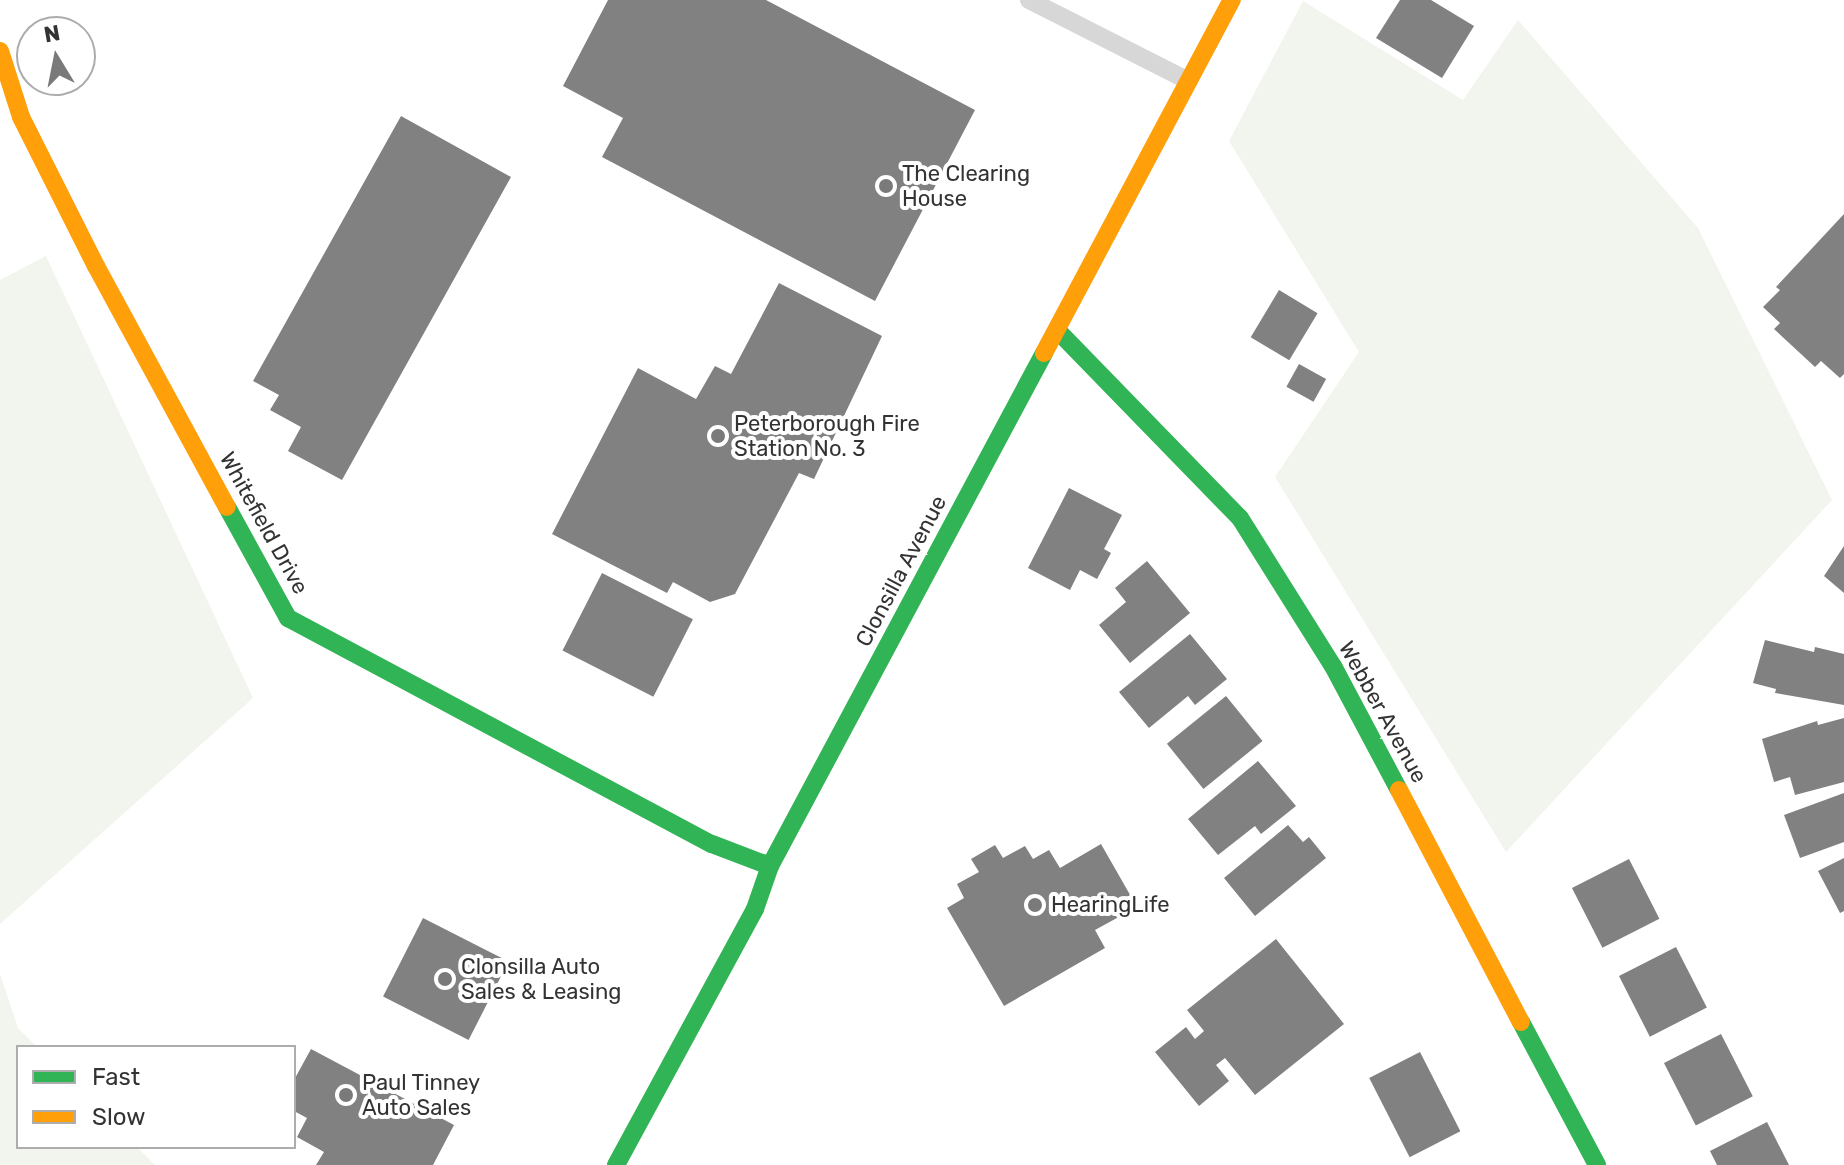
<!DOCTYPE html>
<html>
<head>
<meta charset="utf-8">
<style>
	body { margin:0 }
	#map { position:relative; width:1844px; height:1165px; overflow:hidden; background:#fff; font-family:Rubik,sans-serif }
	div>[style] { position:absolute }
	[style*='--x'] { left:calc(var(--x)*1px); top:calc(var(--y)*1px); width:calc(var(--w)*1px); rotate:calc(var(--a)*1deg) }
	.green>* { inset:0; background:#f1f5ed }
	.building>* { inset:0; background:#818181; transform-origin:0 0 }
	.lane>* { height:18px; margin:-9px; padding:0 9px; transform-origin:9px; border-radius:9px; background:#d7d7d7 }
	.fast>* { height:18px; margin:-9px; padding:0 9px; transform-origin:9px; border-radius:9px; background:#30b455 }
	.slow>* { height:18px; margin:-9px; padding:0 9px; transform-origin:9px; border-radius:9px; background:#ff9f0a }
	.dots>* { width:22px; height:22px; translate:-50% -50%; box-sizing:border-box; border:4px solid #fff; border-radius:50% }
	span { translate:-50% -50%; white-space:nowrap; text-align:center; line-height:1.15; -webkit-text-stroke:8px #fff; paint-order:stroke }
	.poi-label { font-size:22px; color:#333 }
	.left { translate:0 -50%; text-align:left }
	.street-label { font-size:22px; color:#333 }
	.legend { position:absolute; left:16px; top:1045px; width:280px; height:104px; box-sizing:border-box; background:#fff; border:2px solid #adadad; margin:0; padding:10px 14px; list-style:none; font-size:24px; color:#333 }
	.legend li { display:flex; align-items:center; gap:16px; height:40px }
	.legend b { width:40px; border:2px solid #adadad }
	.north { position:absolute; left:16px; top:16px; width:80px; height:80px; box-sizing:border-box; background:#fff; border:2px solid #adadad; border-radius:50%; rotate:350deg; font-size:22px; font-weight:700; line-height:32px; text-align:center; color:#333 }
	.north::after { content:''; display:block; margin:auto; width:28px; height:36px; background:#7a7a7a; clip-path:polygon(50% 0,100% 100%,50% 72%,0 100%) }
</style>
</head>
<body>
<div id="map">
	<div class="green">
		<div style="clip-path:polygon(1303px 1px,1463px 100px,1518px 20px,1698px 228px,1832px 500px,1506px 852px,1275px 477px,1359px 352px,1229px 141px)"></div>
		<div style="clip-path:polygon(46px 256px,253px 698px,0 924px,0 280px)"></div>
		<div style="clip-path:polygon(0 974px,18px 1028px,37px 1047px,18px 1047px,18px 1147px,137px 1147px,155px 1165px,0 1165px)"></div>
	</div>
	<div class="building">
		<div style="clip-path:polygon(608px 0,766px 0,975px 110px,875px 301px,602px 157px,623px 118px,563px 86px)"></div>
		<div style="clip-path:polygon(1400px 0,1431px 0,1474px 26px,1442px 78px,1376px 38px)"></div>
		<div style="clip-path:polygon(401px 116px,511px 177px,342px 480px,288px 451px,301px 427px,270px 410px,279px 395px,253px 381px)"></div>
		<div style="clip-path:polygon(1844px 214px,1844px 374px,1840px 378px,1821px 361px,1815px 367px,1774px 329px,1780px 323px,1763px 307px,1780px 290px,1776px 287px)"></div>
		<div style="clip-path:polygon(779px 283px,882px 336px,814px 479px,799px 473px,735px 594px,710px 602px,673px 582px,667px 593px,552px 534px,638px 368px,696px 399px,715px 366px,731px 374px)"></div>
		<div style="left:1279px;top:290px;width:45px;height:55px;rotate:31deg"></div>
		<div style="left:1299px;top:364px;width:31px;height:26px;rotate:29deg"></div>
		<div style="clip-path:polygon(1069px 488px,1122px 515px,1104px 549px,1111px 553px,1097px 579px,1080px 570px,1070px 590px,1028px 568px)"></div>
		<div style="clip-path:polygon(1844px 546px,1844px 593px,1824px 576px)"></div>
		<div style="clip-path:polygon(1147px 561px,1190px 613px,1130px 663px,1099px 625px,1126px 602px,1115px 588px)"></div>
		<div style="left:602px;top:573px;width:102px;height:87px;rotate:27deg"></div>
		<div style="clip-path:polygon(1190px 634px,1227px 679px,1195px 705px,1188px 696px,1149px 728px,1119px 692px)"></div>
		<div style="clip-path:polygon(1765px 640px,1814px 652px,1815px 647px,1844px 654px,1844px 705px,1775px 693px,1776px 689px,1753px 683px)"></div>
		<div style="left:1226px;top:696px;width:58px;height:76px;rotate:51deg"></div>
		<div style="clip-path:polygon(1844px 718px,1844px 782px,1795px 795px,1790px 777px,1774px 782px,1762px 739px,1817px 721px,1818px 725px)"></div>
		<div style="clip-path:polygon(1258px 761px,1296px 806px,1261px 834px,1255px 826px,1218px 855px,1188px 819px)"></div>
		<div style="clip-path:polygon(1844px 793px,1844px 842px,1800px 858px,1784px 815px)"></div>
		<div style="clip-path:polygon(1288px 825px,1303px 842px,1309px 837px,1326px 858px,1255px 916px,1224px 878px)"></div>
		<div style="clip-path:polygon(1101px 844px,1137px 907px,1095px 930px,1105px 948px,1004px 1006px,947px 908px,964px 898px,957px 884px,979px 872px,971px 859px,995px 845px,1003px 858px,1025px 846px,1033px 859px,1049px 850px,1060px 868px)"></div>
		<div style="clip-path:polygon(1844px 858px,1844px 911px,1840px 913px,1818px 871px)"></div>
		<div style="left:1629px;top:859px;width:67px;height:64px;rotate:63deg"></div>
		<div style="left:423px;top:918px;width:96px;height:88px;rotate:27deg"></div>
		<div style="clip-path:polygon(1276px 939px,1344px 1024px,1255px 1095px,1225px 1058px,1216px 1065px,1229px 1081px,1199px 1106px,1155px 1052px,1186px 1027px,1195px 1039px,1204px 1031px,1187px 1010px)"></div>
		<div style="left:1676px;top:947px;width:68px;height:64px;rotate:63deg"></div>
		<div style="left:1721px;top:1034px;width:70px;height:64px;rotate:63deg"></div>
		<div style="clip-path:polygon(311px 1049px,454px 1125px,433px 1165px,316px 1165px,324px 1152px,297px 1137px,307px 1118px,294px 1111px,294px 1080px)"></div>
		<div style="left:1420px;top:1052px;width:89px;height:57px;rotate:63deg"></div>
		<div style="clip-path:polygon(1767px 1122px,1789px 1165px,1717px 1165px,1710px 1151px)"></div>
	</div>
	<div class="lane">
		<div style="--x:1029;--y:0;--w:179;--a:26.9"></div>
	</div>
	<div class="fast">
		<div style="--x:1057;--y:330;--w:262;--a:45.8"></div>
		<div style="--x:1240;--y:518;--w:175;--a:57.9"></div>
		<div style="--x:1333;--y:666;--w:140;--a:62"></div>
		<div style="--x:227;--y:507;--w:127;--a:61.2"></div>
		<div style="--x:288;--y:618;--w:480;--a:28.1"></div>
		<div style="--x:712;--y:844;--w:62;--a:20.8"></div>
		<div style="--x:1521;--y:1022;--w:162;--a:62"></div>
		<div style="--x:616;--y:1165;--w:291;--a:-61.5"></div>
		<div style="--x:755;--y:909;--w:46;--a:-70.8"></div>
		<div style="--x:770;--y:866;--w:582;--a:-61.89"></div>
	</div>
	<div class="slow">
		<div style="--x:0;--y:51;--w:69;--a:72.3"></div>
		<div style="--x:21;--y:117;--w:167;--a:63.3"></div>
		<div style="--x:96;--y:266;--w:274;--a:61.5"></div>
		<div style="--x:1044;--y:353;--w:400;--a:-62"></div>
		<div style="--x:1399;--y:790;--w:262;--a:62.3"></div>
	</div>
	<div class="dots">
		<div style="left:886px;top:186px;background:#7a7a7a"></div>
		<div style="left:718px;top:436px;background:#7a7a7a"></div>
		<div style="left:1035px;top:905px;background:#7a7a7a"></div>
		<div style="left:445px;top:979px;background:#7a7a7a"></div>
		<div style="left:346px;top:1095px;background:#7a7a7a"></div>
	</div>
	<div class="poi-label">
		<span class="left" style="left:902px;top:186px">The Clearing<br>House</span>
		<span class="left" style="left:734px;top:436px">Peterborough Fire<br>Station No. 3</span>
		<span class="left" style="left:1051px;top:905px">HearingLife</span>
		<span class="left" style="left:461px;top:979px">Clonsilla Auto<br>Sales &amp; Leasing</span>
		<span class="left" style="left:362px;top:1095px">Paul Tinney<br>Auto Sales</span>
	</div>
	<div class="street-label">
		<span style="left:264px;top:523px;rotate:61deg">Whitefield Drive</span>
		<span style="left:901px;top:571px;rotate:-62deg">Clonsilla Avenue</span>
		<span style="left:1383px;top:712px;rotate:61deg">Webber Avenue</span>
	</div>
	<ul class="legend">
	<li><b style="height:10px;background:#30b455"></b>Fast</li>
	<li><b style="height:10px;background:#ff9f0a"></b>Slow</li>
	</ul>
	<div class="north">N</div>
</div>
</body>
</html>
